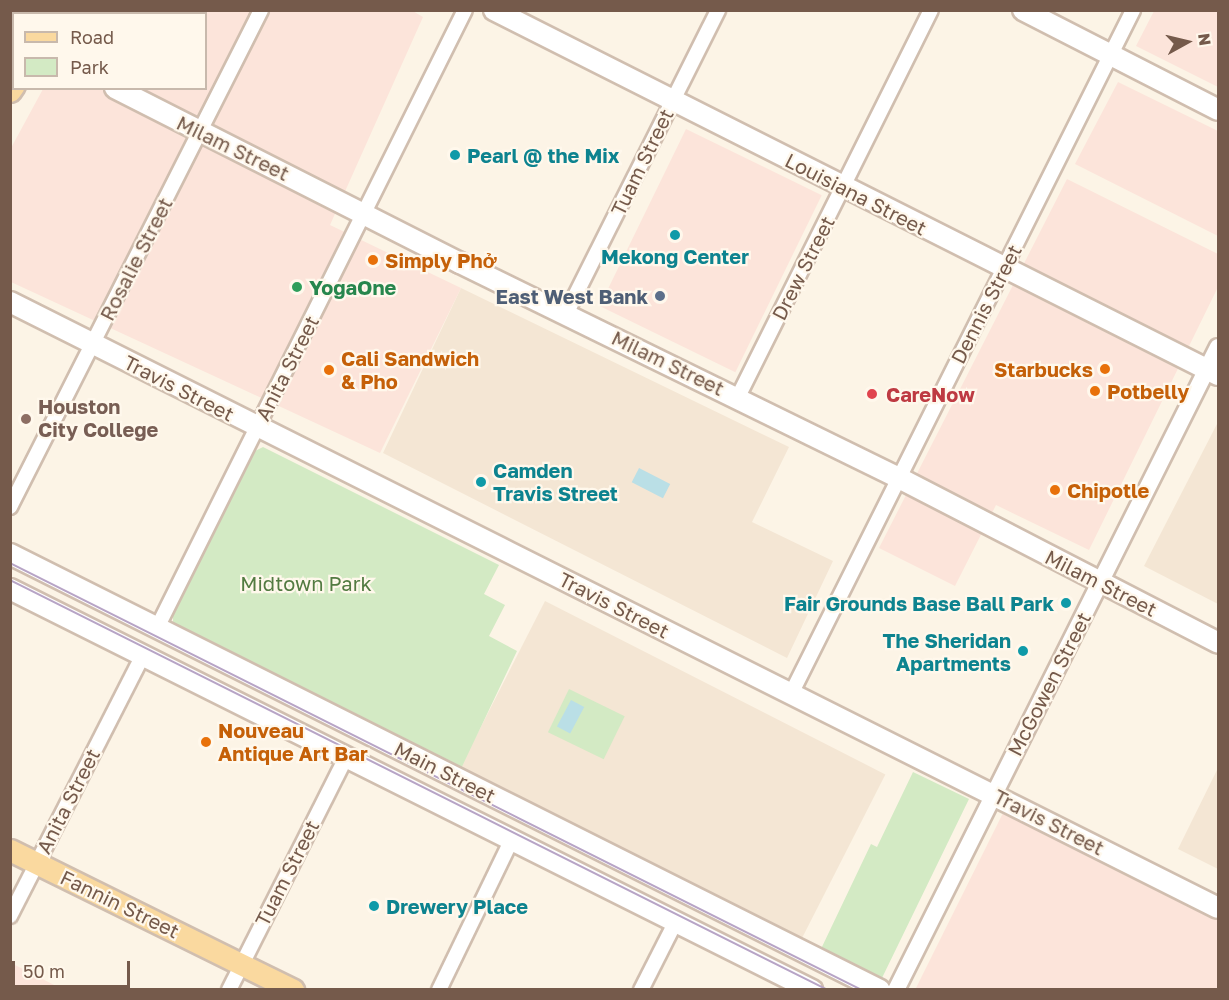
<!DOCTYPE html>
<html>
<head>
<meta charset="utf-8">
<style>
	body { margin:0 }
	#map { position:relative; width:1229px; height:1000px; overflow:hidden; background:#fcf4e6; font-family:"Golos Text",sans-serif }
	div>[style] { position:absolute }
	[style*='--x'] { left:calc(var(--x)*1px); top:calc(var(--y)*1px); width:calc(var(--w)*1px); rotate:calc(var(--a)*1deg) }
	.residential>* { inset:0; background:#f4e6d4; transform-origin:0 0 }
	.commercial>* { inset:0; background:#fce4da; transform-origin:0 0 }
	.green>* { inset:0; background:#d3eac4; transform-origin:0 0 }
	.water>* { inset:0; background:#badfe6; transform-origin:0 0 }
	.roads { filter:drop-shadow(2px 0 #d0beaf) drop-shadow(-2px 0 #d0beaf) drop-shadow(0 2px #d0beaf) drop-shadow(0 -2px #d0beaf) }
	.minor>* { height:14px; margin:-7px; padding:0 7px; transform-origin:7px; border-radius:7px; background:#fff }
	.tertiary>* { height:16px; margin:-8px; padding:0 8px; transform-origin:8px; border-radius:8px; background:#fff }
	.secondary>* { height:20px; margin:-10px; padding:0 10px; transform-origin:10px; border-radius:10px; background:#fff }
	.primary>* { height:21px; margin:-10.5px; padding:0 10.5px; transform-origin:10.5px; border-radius:10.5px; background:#fad99f }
	.tram>* { height:1.5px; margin:-0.75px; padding:0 0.75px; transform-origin:0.75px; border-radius:0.75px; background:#b7a4c6 }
	.dots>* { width:16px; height:16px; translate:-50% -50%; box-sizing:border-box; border:3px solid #fff8ec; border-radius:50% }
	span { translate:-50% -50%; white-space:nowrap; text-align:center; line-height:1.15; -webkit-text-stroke:4.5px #fff8ec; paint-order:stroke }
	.street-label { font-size:20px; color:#755a4b }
	.culture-label { font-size:20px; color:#0d838f; font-weight:700 }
	.left { translate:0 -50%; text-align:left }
	.right { translate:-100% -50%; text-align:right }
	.food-label { font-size:20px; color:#c56008; font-weight:700 }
	.leisure-label { font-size:20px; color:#27864d; font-weight:700 }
	.service-label { font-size:20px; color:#4e5e75; font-weight:700 }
	.health-label { font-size:20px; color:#be3a42; font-weight:700 }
	.education-label { font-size:20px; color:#785e54; font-weight:700 }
	.park-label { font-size:20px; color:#537b42 }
	.frame { position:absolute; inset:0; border:12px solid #755a4b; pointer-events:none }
	.legend { position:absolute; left:12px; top:12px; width:195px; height:78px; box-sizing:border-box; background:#fff8ec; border:2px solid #c8b9ac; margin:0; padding:8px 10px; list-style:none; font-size:18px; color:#755a4b }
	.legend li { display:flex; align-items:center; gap:12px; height:30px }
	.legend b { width:30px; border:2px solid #c8b9ac }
	.north { position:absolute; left:1157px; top:12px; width:60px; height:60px; -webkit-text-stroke:4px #fff8ec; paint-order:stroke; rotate:82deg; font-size:16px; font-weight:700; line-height:24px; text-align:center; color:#755a4b }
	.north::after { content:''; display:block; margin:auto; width:21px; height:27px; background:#755a4b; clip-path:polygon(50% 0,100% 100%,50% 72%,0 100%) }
	.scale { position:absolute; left:12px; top:961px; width:118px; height:27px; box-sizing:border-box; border:3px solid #755a4b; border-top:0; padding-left:8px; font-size:18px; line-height:21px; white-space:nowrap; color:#755a4b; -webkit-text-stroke:4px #fff8ec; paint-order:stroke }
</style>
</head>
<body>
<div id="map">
	<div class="residential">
		<div style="clip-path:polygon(461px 288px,789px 447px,752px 522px,833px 561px,787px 658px,383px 453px)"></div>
		<div style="clip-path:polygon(1218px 422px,1218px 604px,1144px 566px)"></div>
		<div style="left:545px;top:601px;width:382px;height:186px;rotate:27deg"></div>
		<div style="clip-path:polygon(1218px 768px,1218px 869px,1178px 849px)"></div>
	</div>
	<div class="commercial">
		<div style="clip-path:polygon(411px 10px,423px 17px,330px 225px,461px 288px,380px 453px,11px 282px,11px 148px,43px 89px,206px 88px,206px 14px,83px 13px,85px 11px)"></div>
		<div style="clip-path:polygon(1154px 11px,1218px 11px,1218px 87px,1136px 46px)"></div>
		<div style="clip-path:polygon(1118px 82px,1218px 131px,1218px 236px,1075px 164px)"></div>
		<div style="left:686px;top:129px;width:151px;height:197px;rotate:26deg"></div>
		<div style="clip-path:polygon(1067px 179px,1218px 254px,1218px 287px,1089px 550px,996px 505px,955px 586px,879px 548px)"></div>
		<div style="clip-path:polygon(1004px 811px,1218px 916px,1218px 989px,915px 990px)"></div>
		<div style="clip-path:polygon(10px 963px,11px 963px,62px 989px,11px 989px)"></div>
	</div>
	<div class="green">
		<div style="clip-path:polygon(263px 447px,499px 565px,484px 594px,505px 605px,489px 636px,517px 651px,458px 775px,173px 627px,173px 614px,245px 463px,251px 453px)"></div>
		<div style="left:569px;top:689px;width:62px;height:48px;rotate:26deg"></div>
		<div style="clip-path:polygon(913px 772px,969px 799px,881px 980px,820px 951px,871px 844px,877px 847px)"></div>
	</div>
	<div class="water">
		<div style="left:639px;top:468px;width:35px;height:16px;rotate:27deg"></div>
		<div style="left:571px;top:700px;width:15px;height:30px;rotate:28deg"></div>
	</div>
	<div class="roads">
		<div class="minor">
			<div style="--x:566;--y:314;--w:340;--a:-63.4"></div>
			<div style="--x:738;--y:397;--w:432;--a:-63.5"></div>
			<div style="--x:10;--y:507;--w:557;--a:-63.2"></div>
			<div style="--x:157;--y:628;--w:690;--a:-63.51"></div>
			<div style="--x:791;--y:694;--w:765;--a:-63.43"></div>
			<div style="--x:10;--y:916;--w:293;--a:-63"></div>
			<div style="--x:229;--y:990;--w:261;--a:-63.3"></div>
			<div style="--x:439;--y:990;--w:168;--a:-64.2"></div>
			<div style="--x:641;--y:990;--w:77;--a:-63.1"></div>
		</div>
		<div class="tertiary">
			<div style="--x:896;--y:990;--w:719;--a:-63.4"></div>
		</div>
		<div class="secondary">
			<div style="--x:494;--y:10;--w:811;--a:26.75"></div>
			<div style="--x:1023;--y:10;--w:219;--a:27.1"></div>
			<div style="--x:10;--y:36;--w:4;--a:14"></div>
			<div style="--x:115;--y:88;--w:387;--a:26.9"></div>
			<div style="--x:460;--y:263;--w:489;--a:26.1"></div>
			<div style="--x:899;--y:478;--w:359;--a:27.3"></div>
			<div style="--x:10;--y:302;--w:1351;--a:26.64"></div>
			<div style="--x:10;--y:554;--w:973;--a:26.62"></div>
			<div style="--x:10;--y:589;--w:897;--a:26.57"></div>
		</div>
		<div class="primary">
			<div style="--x:49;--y:14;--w:4;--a:-76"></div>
			<div style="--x:10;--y:91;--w:7;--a:-56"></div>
			<div style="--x:10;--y:850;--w:316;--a:26.3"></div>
		</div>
	</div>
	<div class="tram">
		<div style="--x:10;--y:563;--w:953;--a:26.62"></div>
		<div style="--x:10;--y:580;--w:915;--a:26.62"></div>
	</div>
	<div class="dots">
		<div style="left:455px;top:155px;background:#0f9aa8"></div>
		<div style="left:675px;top:235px;background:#0f9aa8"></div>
		<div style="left:373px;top:260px;background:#e8710a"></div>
		<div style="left:297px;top:287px;background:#2e9e5b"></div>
		<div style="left:660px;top:296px;background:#5c6f8a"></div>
		<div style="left:1105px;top:369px;background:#e8710a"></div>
		<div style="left:329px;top:370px;background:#e8710a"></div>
		<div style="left:1095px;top:391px;background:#e8710a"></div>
		<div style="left:872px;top:394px;background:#e0444e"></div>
		<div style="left:26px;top:419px;background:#8d6e63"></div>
		<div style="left:481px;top:482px;background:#0f9aa8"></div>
		<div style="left:1055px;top:490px;background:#e8710a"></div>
		<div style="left:1066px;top:603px;background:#0f9aa8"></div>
		<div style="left:1023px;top:651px;background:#0f9aa8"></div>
		<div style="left:206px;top:742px;background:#e8710a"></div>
		<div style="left:374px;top:906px;background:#0f9aa8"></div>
	</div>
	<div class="street-label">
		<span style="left:233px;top:148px;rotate:26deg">Milam Street</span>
		<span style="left:642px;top:162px;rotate:-64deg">Tuam Street</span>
		<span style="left:856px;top:194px;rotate:27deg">Louisiana Street</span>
		<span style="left:136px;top:259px;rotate:-63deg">Rosalie Street</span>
		<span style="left:803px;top:268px;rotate:-63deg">Drew Street</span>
		<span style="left:986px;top:304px;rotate:-63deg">Dennis Street</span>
		<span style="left:668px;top:363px;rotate:26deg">Milam Street</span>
		<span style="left:287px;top:368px;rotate:-63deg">Anita Street</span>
		<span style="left:179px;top:388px;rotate:27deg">Travis Street</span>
		<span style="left:1101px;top:583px;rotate:27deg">Milam Street</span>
		<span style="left:614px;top:605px;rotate:27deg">Travis Street</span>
		<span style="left:1049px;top:684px;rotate:-63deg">McGowen Street</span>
		<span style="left:445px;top:772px;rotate:27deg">Main Street</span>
		<span style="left:68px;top:801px;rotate:-63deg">Anita Street</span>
		<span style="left:1049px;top:822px;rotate:27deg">Travis Street</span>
		<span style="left:287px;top:873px;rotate:-63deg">Tuam Street</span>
		<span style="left:120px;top:904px;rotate:26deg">Fannin Street</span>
	</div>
	<div class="culture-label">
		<span class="left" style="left:467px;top:155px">Pearl @ the Mix</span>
		<span style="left:675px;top:256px">Mekong Center</span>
		<span class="left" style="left:493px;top:482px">Camden<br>Travis Street</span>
		<span class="right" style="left:1054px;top:603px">Fair Grounds Base Ball Park</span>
		<span class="right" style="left:1011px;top:652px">The Sheridan<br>Apartments</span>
		<span class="left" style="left:386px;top:906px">Drewery Place</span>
	</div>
	<div class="food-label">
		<span class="left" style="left:385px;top:260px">Simply Phở</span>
		<span class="left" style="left:341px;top:370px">Cali Sandwich<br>&amp; Pho</span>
		<span class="right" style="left:1093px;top:369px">Starbucks</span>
		<span class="left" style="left:1107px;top:391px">Potbelly</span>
		<span class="left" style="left:1067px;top:490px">Chipotle</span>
		<span class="left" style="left:218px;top:742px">Nouveau<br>Antique Art Bar</span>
	</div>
	<div class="leisure-label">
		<span class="left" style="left:309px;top:287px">YogaOne</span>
	</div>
	<div class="service-label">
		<span class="right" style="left:648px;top:296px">East West Bank</span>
	</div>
	<div class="health-label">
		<span class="left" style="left:886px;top:394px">CareNow</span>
	</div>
	<div class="education-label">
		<span class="left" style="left:38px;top:418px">Houston<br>City College</span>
	</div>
	<div class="park-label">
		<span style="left:306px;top:583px">Midtown Park</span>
	</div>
	<div class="frame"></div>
	<ul class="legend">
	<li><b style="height:8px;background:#fad99f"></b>Road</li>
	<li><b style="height:16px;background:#d3eac4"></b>Park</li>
	</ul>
	<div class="north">N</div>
	<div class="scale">50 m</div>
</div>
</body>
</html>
